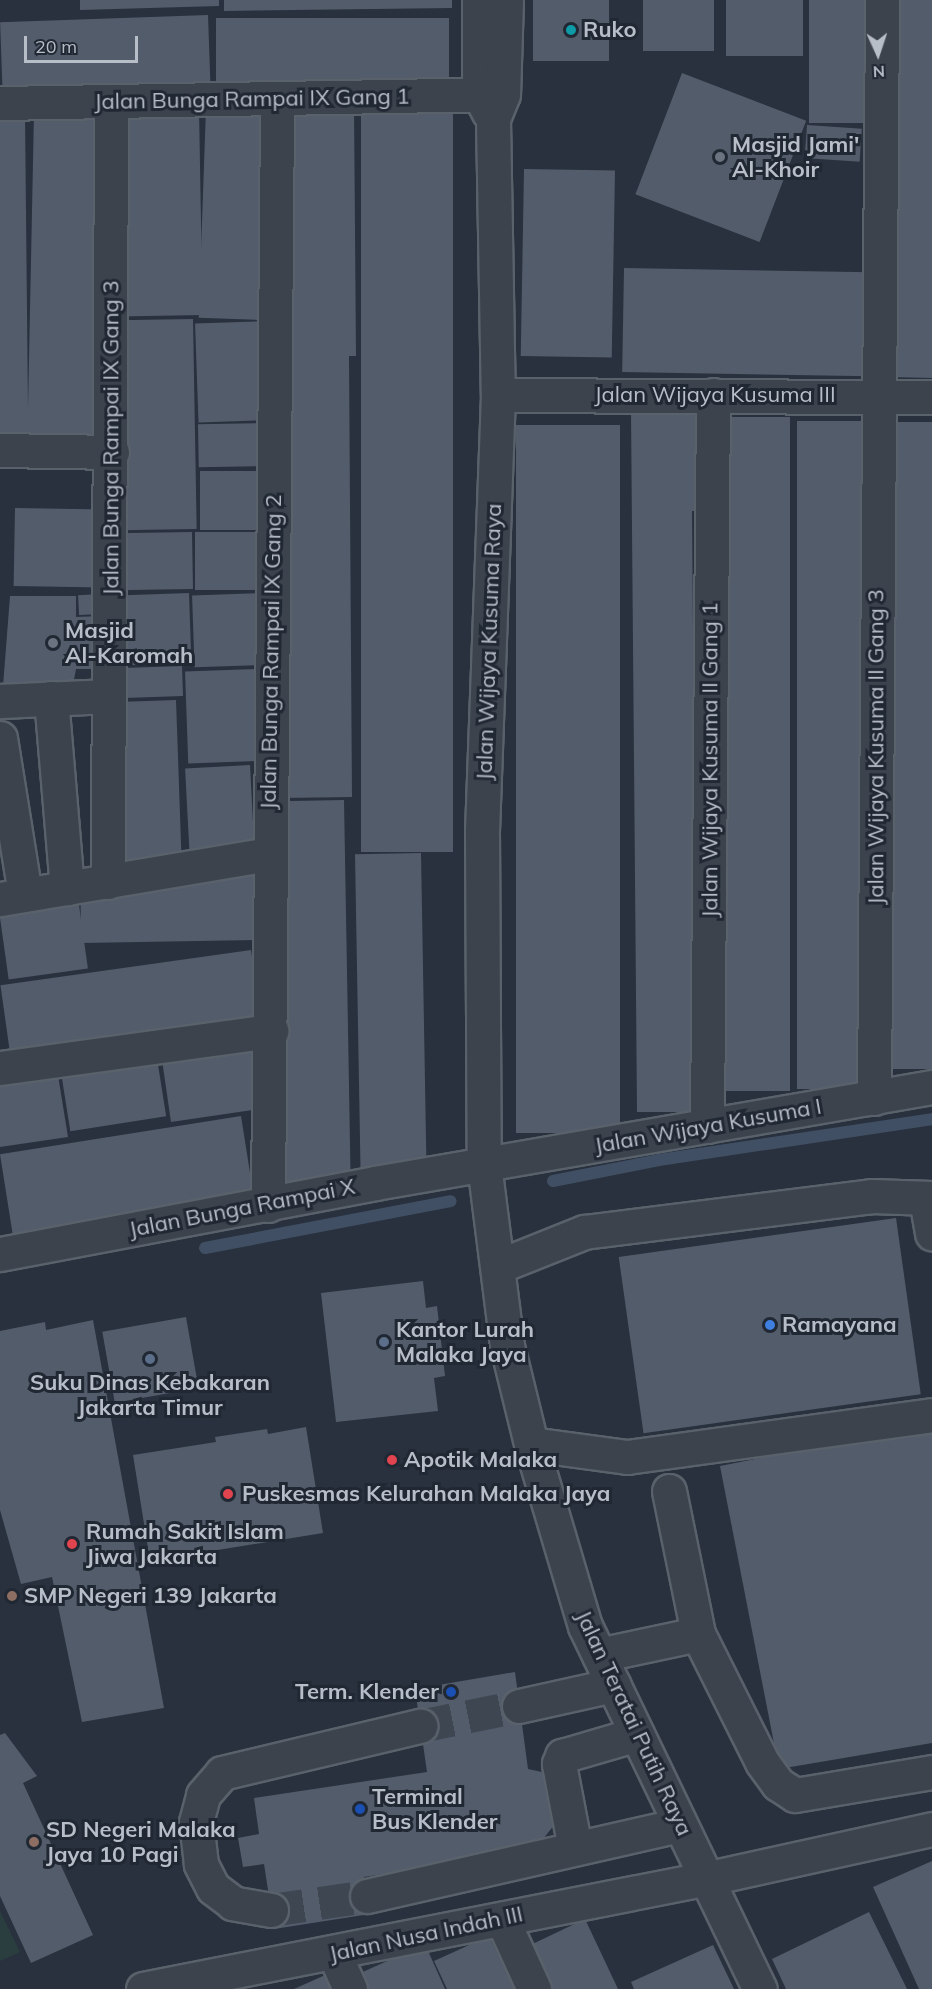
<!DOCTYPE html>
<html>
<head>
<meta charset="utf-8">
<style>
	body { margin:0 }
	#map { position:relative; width:932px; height:1989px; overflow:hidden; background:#28313d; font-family:Mulish,sans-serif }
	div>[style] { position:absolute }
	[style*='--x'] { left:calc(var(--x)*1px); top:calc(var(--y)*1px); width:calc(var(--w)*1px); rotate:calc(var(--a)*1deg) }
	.green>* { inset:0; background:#2b3e3f }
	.stream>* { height:12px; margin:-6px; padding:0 6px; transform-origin:6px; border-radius:6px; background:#404f64 }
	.building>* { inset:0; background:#535c6b; transform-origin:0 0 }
	.minor-tunnel>* { height:33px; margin-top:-16.5px; transform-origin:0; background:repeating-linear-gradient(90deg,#3e4652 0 33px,transparent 0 49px) }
	.roads { filter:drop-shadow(2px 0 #59616b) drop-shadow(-2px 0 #59616b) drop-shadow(0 2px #59616b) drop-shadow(0 -2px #59616b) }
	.minor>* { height:33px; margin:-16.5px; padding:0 16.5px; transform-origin:16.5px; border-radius:16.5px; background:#3c434d }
	.dots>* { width:16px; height:16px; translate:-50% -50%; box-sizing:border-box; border:3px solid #202833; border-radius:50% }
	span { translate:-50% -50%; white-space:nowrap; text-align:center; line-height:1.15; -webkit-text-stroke:6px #202833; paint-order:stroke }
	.poi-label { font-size:22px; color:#b8bec8; font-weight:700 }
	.left { translate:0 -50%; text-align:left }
	.right { translate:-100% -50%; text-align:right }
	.street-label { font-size:22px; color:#b8bec8 }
	.north { position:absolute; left:848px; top:24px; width:60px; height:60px; -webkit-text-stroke:4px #202833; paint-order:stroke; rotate:177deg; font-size:16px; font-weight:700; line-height:24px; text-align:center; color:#b8bec8 }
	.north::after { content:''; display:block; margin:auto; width:21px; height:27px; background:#b8bec8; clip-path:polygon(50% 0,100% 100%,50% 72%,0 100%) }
	.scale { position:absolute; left:24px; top:36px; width:114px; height:27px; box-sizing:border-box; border:3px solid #b8bec8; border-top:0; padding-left:8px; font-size:18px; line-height:21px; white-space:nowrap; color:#b8bec8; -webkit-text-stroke:4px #202833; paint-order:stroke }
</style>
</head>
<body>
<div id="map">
	<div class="green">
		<div style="clip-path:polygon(0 1911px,20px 1952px,0 1961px)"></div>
	</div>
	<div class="stream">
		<div style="--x:553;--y:1181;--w:108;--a:-11.2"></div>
		<div style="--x:659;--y:1160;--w:276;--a:-8.5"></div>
		<div style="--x:205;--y:1248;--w:250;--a:-10.8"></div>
	</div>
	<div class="building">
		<div style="clip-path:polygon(80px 0,219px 0,219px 6px,80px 10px)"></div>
		<div style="clip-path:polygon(224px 0,452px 0,452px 8px,224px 11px)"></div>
		<div style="left:533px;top:0;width:76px;height:61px"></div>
		<div style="left:643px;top:0;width:71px;height:51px"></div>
		<div style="left:726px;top:0;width:77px;height:56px"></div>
		<div style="left:809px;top:0;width:65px;height:123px"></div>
		<div style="clip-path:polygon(895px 0,932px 0,932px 378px,888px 377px)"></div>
		<div style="left:208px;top:15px;width:75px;height:208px;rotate:88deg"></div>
		<div style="left:449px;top:18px;width:64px;height:233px;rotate:90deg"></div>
		<div style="left:682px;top:73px;width:133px;height:130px;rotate:21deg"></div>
		<div style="left:361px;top:103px;width:92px;height:749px"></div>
		<div style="clip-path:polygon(354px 105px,356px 356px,349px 356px,352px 797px,283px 798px,278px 106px)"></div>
		<div style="left:199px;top:108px;width:207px;height:84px;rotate:89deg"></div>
		<div style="left:206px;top:108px;width:66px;height:210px;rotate:2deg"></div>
		<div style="clip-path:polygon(34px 112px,109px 114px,105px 439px,0 438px,0 114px,25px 114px,28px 409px)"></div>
		<div style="left:807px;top:125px;width:55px;height:33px;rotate:4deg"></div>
		<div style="left:524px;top:169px;width:91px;height:187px;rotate:1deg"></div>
		<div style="left:624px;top:268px;width:248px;height:104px;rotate:1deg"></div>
		<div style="left:193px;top:319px;width:210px;height:76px;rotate:89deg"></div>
		<div style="left:268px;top:321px;width:99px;height:73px;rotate:88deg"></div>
		<div style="clip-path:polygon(700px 411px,702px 511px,692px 511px,697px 1112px,637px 1112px,631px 412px)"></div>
		<div style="left:717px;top:417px;width:73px;height:674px"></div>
		<div style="left:864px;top:421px;width:668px;height:67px;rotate:90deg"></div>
		<div style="left:888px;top:422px;width:44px;height:647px"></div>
		<div style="left:264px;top:423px;width:43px;height:66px;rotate:89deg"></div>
		<div style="left:516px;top:425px;width:104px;height:708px"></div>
		<div style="left:264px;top:471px;width:59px;height:64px;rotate:90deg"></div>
		<div style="left:15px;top:508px;width:90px;height:78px;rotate:1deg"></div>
		<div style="left:192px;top:532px;width:57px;height:78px;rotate:89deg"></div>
		<div style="left:264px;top:532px;width:58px;height:69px;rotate:90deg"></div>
		<div style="left:189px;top:593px;width:70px;height:78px;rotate:88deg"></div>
		<div style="left:261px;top:593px;width:72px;height:69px;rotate:88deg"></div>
		<div style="left:100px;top:594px;width:20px;height:22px;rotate:87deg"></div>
		<div style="clip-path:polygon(10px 596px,76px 596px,76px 617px,101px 616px,96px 669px,76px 669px,73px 685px,3px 686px)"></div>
		<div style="left:182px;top:666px;width:30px;height:65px;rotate:88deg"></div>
		<div style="left:257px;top:669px;width:92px;height:72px;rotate:88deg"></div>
		<div style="left:176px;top:700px;width:164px;height:66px;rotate:88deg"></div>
		<div style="left:250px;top:765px;width:85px;height:65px;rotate:87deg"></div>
		<div style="left:344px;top:800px;width:385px;height:65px;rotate:89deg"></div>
		<div style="left:421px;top:853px;width:320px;height:66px;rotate:89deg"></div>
		<div style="left:258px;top:869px;width:71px;height:178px;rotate:89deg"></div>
		<div style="left:79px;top:905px;width:64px;height:80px;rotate:82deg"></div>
		<div style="left:251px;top:950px;width:73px;height:253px;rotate:82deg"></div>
		<div style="clip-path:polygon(262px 1036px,260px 1109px,171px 1122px,161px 1053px)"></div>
		<div style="left:156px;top:1052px;width:65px;height:97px;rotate:81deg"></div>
		<div style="clip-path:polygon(57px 1069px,68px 1137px,0 1147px,0 1077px)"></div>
		<div style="left:241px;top:1116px;width:89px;height:244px;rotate:81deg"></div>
		<div style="left:896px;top:1218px;width:178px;height:280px;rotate:82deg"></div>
		<div style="clip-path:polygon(423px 1281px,426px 1308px,437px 1306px,445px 1376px,434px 1378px,438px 1411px,336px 1422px,321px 1293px)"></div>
		<div style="left:186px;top:1317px;width:72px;height:85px;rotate:80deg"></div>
		<div style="clip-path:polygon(93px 1320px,164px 1708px,82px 1722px,52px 1577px,21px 1584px,0 1510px,0 1331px,45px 1322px,46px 1330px)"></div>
		<div style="clip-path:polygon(932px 1424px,932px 1743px,779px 1769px,720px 1466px)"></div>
		<div style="clip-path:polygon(306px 1427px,323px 1533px,150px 1561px,133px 1455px,216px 1442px,215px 1437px,267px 1429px,268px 1434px)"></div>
		<div style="clip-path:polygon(515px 1672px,528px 1769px,542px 1772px,555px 1784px,558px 1820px,540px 1843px,541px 1850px,364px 1877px,370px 1914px,274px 1929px,264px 1864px,243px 1867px,238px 1838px,259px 1834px,254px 1798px,427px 1772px,415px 1689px)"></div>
		<div style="clip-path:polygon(5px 1733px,37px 1776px,23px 1783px,93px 1935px,31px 1963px,0 1896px,0 1735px)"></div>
		<div style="clip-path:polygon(932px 1861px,932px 1989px,919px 1989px,873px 1887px)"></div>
		<div style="clip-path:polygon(869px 1912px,907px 1989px,786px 1989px,772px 1959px)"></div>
		<div style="clip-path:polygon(585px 1919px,618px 1989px,545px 1989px,524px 1948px)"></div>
		<div style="clip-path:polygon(489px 1936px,514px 1989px,447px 1989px,434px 1961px)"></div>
		<div style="clip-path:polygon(425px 1944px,445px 1989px,363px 1989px,356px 1975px)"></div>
		<div style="clip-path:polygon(713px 1945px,734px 1989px,634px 1989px,631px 1982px)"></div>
		<div style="clip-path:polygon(332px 1972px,340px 1989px,294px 1989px)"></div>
	</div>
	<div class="minor-tunnel">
		<div style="--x:420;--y:1726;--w:101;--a:-11.4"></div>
		<div style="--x:271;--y:1910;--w:97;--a:-8.3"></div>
	</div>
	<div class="roads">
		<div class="minor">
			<div style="--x:479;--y:0;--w:94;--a:90"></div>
			<div style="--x:479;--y:94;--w:21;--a:62"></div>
			<div style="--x:506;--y:0;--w:94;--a:91.8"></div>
			<div style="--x:503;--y:94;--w:27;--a:112"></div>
			<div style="--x:493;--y:119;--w:276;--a:89"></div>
			<div style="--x:498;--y:395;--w:435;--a:92.1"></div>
			<div style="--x:482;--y:830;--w:334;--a:89.7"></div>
			<div style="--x:484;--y:1164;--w:183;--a:82.8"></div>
			<div style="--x:507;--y:1346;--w:101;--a:76.2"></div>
			<div style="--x:531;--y:1444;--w:190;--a:73.5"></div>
			<div style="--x:585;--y:1626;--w:403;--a:64.3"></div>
			<div style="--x:0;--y:103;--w:503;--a:-1.03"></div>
			<div style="--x:498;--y:395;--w:434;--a:0.3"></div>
			<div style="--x:0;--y:450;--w:112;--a:1"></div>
			<div style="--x:51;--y:698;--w:191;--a:85.2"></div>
			<div style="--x:0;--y:701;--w:109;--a:-2.6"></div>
			<div style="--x:0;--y:738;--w:158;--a:80.9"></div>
			<div style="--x:108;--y:882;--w:781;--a:-89.78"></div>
			<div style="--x:0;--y:899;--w:273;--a:-9.5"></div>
			<div style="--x:0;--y:1068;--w:274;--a:-7.8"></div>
			<div style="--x:874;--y:1098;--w:1098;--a:-89.58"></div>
			<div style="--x:707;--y:1126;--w:731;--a:-89.53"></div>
			<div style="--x:926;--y:1199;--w:35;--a:80"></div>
			<div style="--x:268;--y:1205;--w:1106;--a:-89.53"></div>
			<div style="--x:0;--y:1254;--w:382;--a:-10.7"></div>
			<div style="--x:375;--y:1183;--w:565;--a:-9.78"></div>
			<div style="--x:499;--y:1266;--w:92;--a:-21.8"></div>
			<div style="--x:584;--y:1232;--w:289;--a:-7.1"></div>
			<div style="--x:871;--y:1196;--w:61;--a:1.9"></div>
			<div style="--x:531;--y:1444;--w:97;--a:7.7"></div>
			<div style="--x:627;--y:1457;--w:308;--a:-7.8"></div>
			<div style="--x:669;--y:1491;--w:146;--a:78.5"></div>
			<div style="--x:599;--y:1655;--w:101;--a:-12"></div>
			<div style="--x:698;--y:1634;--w:143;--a:63.4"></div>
			<div style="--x:762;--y:1762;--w:27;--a:54"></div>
			<div style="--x:778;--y:1784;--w:20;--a:33"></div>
			<div style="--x:795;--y:1795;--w:139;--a:-9.5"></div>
			<div style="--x:519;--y:1706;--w:97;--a:-12.5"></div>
			<div style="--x:575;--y:1848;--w:86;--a:-100.8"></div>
			<div style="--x:559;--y:1764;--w:9;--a:-69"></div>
			<div style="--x:562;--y:1756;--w:78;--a:-16.3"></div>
			<div style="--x:367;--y:1896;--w:321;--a:-12.8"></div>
			<div style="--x:271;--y:1910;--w:39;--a:-170"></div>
			<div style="--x:233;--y:1903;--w:25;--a:-143"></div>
			<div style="--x:213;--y:1888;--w:27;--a:-117"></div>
			<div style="--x:201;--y:1864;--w:42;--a:-96.8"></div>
			<div style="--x:196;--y:1822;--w:28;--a:-75"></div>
			<div style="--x:203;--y:1795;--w:29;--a:-49"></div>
			<div style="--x:222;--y:1773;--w:204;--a:-13.4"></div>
			<div style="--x:502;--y:1919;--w:77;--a:65.4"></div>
			<div style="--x:334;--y:1953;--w:39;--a:66"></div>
			<div style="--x:143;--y:1989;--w:577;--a:-11.1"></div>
			<div style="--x:709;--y:1878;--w:228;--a:-12.4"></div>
		</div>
	</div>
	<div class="dots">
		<div style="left:571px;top:30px;background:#0f9aa8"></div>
		<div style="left:720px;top:157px;background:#6b7280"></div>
		<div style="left:53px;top:643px;background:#6b7280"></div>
		<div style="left:770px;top:1325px;background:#3f7fe0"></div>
		<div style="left:384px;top:1342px;background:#5c6f8a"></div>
		<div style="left:150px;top:1359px;background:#5c6f8a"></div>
		<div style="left:392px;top:1460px;background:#e0444e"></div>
		<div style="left:228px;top:1494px;background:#e0444e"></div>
		<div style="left:72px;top:1544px;background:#e0444e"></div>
		<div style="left:12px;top:1596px;background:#8d6e63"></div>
		<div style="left:451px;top:1692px;background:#1a4fb4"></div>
		<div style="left:360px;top:1809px;background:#1a4fb4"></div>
		<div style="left:34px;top:1842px;background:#8d6e63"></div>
	</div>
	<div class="poi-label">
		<span class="left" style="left:583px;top:30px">Ruko</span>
		<span class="left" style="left:732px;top:157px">Masjid Jami'<br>Al-Khoir</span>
		<span class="left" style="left:65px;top:643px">Masjid<br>Al-Karomah</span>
		<span class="left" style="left:782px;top:1325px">Ramayana</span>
		<span class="left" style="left:396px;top:1342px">Kantor Lurah<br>Malaka Jaya</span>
		<span style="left:150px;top:1395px">Suku Dinas Kebakaran<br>Jakarta Timur</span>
		<span class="left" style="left:404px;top:1460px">Apotik Malaka</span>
		<span class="left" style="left:242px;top:1494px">Puskesmas Kelurahan Malaka Jaya</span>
		<span class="left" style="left:86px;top:1544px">Rumah Sakit Islam<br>Jiwa Jakarta</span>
		<span class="left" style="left:24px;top:1596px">SMP Negeri 139 Jakarta</span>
		<span class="right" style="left:439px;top:1692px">Term. Klender</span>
		<span class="left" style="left:372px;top:1809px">Terminal<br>Bus Klender</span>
		<span class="left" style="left:46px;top:1842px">SD Negeri Malaka<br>Jaya 10 Pagi</span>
	</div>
	<div class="street-label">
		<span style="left:252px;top:99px;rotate:-1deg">Jalan Bunga Rampai IX Gang 1</span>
		<span style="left:715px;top:395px">Jalan Wijaya Kusuma III</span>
		<span style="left:111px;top:438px;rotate:-90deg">Jalan Bunga Rampai IX Gang 3</span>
		<span style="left:489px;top:642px;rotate:-88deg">Jalan Wijaya Kusuma Raya</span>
		<span style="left:271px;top:652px;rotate:-89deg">Jalan Bunga Rampai IX Gang 2</span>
		<span style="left:876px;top:747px;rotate:-90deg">Jalan Wijaya Kusuma II Gang 3</span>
		<span style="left:710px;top:760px;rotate:-90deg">Jalan Wijaya Kusuma II Gang 1</span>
		<span style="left:708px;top:1126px;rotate:-10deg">Jalan Wijaya Kusuma I</span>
		<span style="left:242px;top:1208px;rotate:-11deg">Jalan Bunga Rampai X</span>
		<span style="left:634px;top:1723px;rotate:65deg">Jalan Teratai Putih Raya</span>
		<span style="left:426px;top:1934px;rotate:-12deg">Jalan Nusa Indah III</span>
	</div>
	<div class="north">N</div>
	<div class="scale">20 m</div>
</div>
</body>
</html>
